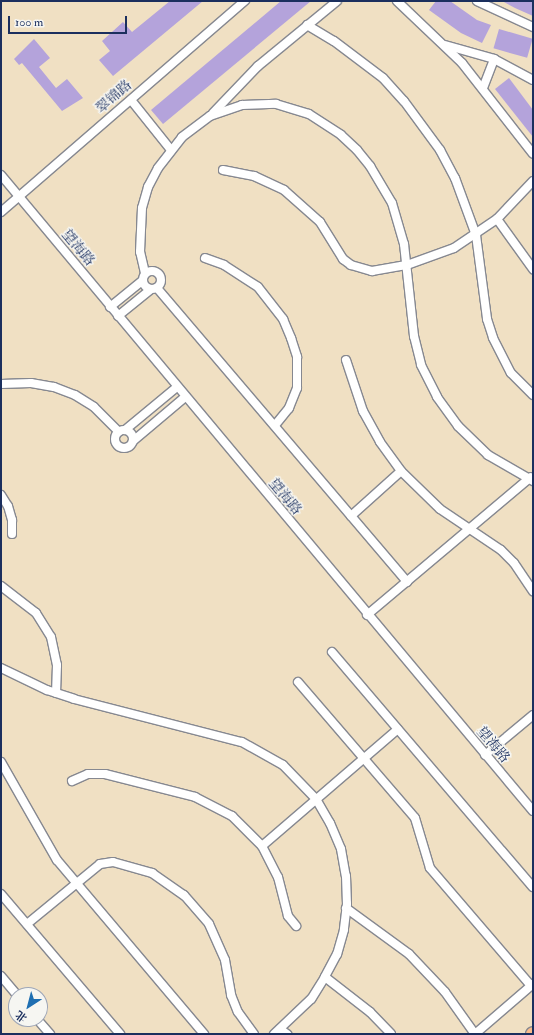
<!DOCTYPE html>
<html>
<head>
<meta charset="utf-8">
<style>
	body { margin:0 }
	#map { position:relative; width:534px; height:1035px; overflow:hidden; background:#f0e0c3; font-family:"IM FELL Double Pica","Noto Serif SC",serif }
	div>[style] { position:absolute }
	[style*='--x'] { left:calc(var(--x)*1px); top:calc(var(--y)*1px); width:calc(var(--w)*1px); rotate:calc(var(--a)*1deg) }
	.building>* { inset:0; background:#b4a3db; transform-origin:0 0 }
	.roads { filter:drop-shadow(1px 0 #868890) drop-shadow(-1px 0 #868890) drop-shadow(0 1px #868890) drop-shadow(0 -1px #868890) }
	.minor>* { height:8px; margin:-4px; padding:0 4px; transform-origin:4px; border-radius:4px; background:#fff }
	.minor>.ring { margin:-4px; padding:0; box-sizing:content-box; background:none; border:8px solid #fff; border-radius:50% }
	.highway>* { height:12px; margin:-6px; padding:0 6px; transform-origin:6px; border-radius:6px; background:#fabc8b }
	span { translate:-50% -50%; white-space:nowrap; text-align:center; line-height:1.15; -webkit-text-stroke:3px #f6f6f2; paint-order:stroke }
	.street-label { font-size:14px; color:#1b2f5e }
	.frame { position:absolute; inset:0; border:2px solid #1b2f5e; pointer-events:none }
	.north { position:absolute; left:8px; top:987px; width:40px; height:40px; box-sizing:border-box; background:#f6f6f2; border:1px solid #9ea6b7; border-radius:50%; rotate:216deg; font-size:11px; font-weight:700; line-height:16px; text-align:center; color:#1b2f5e }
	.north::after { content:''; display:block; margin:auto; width:14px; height:18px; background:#1f6fb2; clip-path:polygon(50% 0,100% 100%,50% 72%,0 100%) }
	.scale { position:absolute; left:8px; top:16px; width:119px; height:18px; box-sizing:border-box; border:2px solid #1b2f5e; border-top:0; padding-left:5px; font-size:12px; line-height:14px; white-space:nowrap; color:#1b2f5e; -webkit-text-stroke:3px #f6f6f2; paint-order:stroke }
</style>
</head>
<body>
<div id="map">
	<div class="building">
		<div style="clip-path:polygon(170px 1px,203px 1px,113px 76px,99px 60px,110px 51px,102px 41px,123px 22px,132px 32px)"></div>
		<div style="clip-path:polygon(281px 1px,311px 1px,163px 124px,151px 110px)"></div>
		<div style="clip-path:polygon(436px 1px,450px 1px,477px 20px,491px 25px,482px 43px,461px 33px,429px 10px)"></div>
		<div style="clip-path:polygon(502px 1px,533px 1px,533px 16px,515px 8px)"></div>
		<div style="left:499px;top:29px;width:35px;height:20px;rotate:16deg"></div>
		<div style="clip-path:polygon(34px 39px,50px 58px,39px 67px,56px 88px,67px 79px,83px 98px,62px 111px,22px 63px,19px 65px,14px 59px)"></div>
		<div style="clip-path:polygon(509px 78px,533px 110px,533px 137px,495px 89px)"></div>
	</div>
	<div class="roads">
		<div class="minor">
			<div style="--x:397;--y:1;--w:90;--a:43.6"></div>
			<div style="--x:462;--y:63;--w:115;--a:52"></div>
			<div style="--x:477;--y:1;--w:62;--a:24.9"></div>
			<div style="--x:307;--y:25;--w:31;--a:31"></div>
			<div style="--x:334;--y:41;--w:61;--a:37.1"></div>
			<div style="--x:383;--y:78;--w:31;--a:48"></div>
			<div style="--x:404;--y:101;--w:61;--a:53.7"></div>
			<div style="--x:440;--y:150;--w:32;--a:62"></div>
			<div style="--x:455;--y:178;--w:61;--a:69.8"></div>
			<div style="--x:476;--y:235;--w:85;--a:82.5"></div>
			<div style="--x:487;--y:319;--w:20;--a:72"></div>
			<div style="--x:493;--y:338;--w:39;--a:63"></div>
			<div style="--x:511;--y:373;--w:31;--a:45"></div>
			<div style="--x:445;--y:45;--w:51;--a:15.9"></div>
			<div style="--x:494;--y:59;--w:44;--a:28.3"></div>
			<div style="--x:483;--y:88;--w:31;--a:-69"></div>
			<div style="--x:131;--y:100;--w:64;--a:51.3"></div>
			<div style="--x:213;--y:113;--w:65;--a:-46.2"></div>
			<div style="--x:258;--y:66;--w:102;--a:-39.4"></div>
			<div style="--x:223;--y:170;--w:32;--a:11"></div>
			<div style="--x:254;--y:176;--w:33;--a:25"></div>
			<div style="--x:284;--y:190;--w:48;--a:41.6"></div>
			<div style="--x:320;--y:222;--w:44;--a:58.1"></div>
			<div style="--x:343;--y:259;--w:10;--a:37"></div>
			<div style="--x:351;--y:265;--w:22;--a:16"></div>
			<div style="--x:372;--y:271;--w:36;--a:-10"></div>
			<div style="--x:407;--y:265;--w:50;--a:-19.9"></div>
			<div style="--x:454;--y:248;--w:52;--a:-34"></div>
			<div style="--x:497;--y:219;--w:52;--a:-46.5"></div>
			<div style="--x:1;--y:175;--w:829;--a:50.09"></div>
			<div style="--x:1;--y:212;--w:323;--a:-40.9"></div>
			<div style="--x:497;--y:219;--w:62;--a:54.2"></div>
			<div style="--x:205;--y:258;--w:20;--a:20"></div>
			<div style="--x:224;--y:265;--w:40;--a:32.9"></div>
			<div style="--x:258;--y:287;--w:41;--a:52"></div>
			<div style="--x:283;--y:319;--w:21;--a:67"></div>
			<div style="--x:291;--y:338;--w:20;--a:72"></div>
			<div style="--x:297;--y:357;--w:31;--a:90"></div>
			<div style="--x:297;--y:388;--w:22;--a:112"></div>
			<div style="--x:289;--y:408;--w:22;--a:129"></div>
			<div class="ring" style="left:143px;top:271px;width:10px;height:10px"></div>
			<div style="--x:145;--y:273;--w:22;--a:-103"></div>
			<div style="--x:140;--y:252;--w:44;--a:-87.4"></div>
			<div style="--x:142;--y:208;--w:22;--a:-74"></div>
			<div style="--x:148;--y:187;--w:21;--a:-62"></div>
			<div style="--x:158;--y:168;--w:39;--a:-52"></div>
			<div style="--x:182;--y:137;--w:35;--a:-37"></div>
			<div style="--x:210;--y:116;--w:34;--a:-19"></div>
			<div style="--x:242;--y:105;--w:34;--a:-2"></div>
			<div style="--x:276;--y:104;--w:34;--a:17"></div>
			<div style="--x:309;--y:114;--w:38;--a:33"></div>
			<div style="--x:341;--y:135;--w:22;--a:43"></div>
			<div style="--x:357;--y:150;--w:21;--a:51"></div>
			<div style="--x:370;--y:166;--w:43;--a:59.3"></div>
			<div style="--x:392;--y:203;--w:43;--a:73.7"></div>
			<div style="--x:404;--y:244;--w:93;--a:83.8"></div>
			<div style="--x:414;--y:336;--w:30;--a:76"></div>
			<div style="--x:421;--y:365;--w:36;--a:63"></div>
			<div style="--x:437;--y:397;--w:36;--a:54"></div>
			<div style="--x:458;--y:426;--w:42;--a:44"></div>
			<div style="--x:488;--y:455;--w:52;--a:30"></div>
			<div style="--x:157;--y:288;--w:386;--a:49.6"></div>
			<div style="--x:110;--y:307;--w:41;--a:-39.1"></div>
			<div style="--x:118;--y:316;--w:41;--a:-39.1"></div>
			<div style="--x:346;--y:360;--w:54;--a:71.6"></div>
			<div style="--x:363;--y:411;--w:35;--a:61"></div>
			<div style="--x:380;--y:442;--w:36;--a:54"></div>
			<div style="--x:401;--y:471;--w:54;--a:44.3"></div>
			<div style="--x:440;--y:509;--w:73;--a:33.9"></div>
			<div style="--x:501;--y:550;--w:18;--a:45"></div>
			<div style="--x:514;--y:563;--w:34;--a:56"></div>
			<div style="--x:1;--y:384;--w:30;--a:-2"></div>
			<div style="--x:31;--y:383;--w:23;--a:10"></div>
			<div style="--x:54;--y:387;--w:22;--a:21"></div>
			<div style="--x:75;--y:395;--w:22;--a:32"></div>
			<div style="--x:94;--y:407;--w:35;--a:45"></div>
			<div class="ring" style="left:115px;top:430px;width:10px;height:10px"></div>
			<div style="--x:125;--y:430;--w:67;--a:-39.6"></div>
			<div style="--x:133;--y:441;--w:68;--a:-40.2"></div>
			<div style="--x:1;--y:495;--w:13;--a:58"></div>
			<div style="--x:8;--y:506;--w:15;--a:74"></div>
			<div style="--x:12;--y:520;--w:14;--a:90"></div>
			<div style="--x:351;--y:516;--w:67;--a:-42"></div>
			<div style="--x:1;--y:586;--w:44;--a:37.6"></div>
			<div style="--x:36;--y:613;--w:28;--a:58"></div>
			<div style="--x:51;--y:637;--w:29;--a:78"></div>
			<div style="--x:57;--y:665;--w:28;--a:92"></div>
			<div style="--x:367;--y:615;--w:214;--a:-40.1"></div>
			<div style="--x:332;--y:652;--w:309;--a:49.5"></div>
			<div style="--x:1;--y:668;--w:51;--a:25.6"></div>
			<div style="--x:47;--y:690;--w:28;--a:18"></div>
			<div style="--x:74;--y:699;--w:173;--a:14.4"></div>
			<div style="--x:242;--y:742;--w:47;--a:29.3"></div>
			<div style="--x:283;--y:765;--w:47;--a:45.9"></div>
			<div style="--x:316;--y:799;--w:28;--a:60"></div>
			<div style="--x:330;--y:823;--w:28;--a:67"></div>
			<div style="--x:341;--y:849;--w:27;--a:80"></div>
			<div style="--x:346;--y:876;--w:28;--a:88"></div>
			<div style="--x:347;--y:904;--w:26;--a:97"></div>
			<div style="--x:344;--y:930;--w:25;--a:106"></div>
			<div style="--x:337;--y:954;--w:26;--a:118"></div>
			<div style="--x:325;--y:977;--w:26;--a:122"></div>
			<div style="--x:311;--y:999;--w:51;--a:136.6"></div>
			<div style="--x:298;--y:682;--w:179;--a:49.3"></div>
			<div style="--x:415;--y:818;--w:52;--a:73.3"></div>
			<div style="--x:430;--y:868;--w:155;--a:49.4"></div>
			<div style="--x:485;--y:755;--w:62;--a:-39.8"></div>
			<div style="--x:1;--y:762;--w:113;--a:60.3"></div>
			<div style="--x:57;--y:860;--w:228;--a:49.8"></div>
			<div style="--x:72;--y:781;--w:17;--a:-24"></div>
			<div style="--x:88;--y:774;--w:17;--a:0"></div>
			<div style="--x:105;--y:774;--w:93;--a:14.3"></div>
			<div style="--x:195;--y:797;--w:42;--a:27.2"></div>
			<div style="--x:232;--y:816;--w:42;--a:45"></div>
			<div style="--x:262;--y:846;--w:35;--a:63"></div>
			<div style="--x:278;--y:877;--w:40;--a:75.6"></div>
			<div style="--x:288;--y:916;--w:13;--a:51"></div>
			<div style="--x:262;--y:846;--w:179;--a:-40.7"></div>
			<div style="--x:1;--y:894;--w:184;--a:49.6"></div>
			<div style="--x:346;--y:908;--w:78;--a:36.1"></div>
			<div style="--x:409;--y:954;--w:52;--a:46.5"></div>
			<div style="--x:445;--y:992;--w:52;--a:54.5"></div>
			<div style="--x:27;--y:924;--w:94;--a:-39.4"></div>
			<div style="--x:100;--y:864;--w:13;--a:-9"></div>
			<div style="--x:113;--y:862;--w:41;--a:15.8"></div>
			<div style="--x:152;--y:873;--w:39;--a:35"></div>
			<div style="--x:184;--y:895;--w:38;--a:49"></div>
			<div style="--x:209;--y:924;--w:39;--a:66"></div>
			<div style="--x:225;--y:960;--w:36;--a:80"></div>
			<div style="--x:231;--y:995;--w:18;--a:68"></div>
			<div style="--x:238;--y:1012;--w:27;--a:54"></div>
			<div style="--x:1;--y:976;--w:25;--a:50"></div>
			<div style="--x:325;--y:977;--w:57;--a:37.9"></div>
			<div style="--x:370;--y:1012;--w:30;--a:46"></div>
			<div style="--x:37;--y:1019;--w:20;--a:49"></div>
			<div style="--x:280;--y:1029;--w:9;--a:36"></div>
			<div style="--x:475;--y:1034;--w:77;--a:-40.8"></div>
		</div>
		<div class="highway">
			<div style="--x:532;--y:1034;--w:1;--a:-45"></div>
		</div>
	</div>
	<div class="street-label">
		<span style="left:114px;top:97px;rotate:-41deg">翠锦路</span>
		<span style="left:78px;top:248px;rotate:50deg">望海路</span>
		<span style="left:285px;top:497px;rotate:50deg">望海路</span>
		<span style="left:493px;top:745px;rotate:49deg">望海路</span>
	</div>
	<div class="frame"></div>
	<div class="north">北</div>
	<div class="scale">100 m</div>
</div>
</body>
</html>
